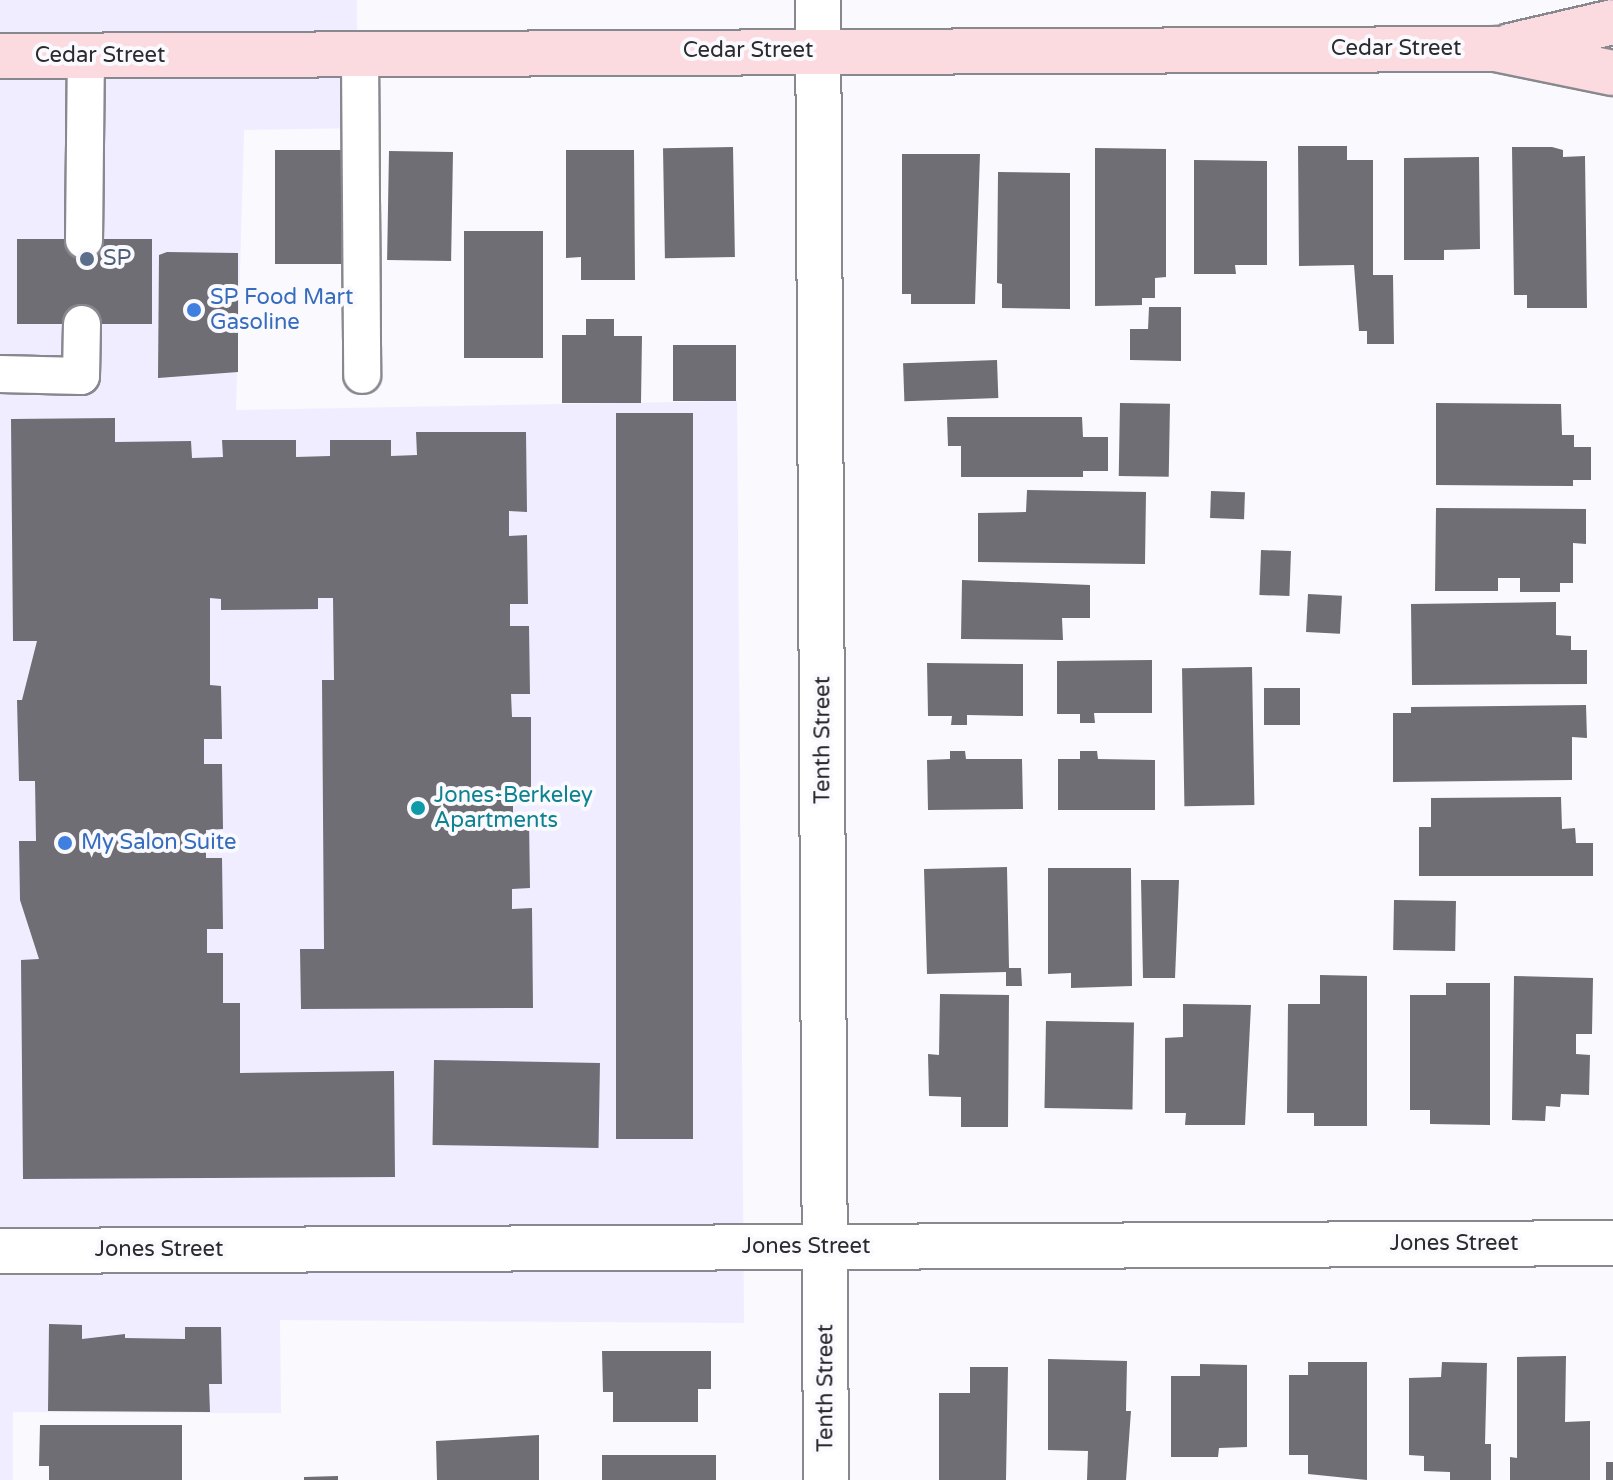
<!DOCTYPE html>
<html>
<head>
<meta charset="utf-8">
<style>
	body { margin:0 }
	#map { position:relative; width:1613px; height:1480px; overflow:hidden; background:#f9f9fe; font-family:"Varela Round",sans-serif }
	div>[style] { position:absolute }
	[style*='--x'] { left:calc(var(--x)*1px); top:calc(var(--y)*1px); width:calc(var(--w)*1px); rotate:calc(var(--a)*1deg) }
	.commercial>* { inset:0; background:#efedff }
	.building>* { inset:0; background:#6e6e74; transform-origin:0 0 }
	.roads { filter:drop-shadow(2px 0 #88898f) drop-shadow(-2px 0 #88898f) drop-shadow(0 2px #88898f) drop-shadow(0 -2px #88898f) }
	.lane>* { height:36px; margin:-18px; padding:0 18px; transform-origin:18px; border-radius:18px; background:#fff }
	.street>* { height:44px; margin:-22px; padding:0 22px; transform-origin:22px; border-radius:22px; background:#fff }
	.secondary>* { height:44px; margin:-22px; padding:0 22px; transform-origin:22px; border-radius:22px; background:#fcdbe0 }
	.dots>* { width:22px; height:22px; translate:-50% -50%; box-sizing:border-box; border:4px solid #f9f9fe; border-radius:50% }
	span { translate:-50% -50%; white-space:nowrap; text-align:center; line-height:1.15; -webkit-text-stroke:8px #f9f9fe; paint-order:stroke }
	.street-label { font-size:22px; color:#2b2b2e }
	.service-label { font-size:22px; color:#4e5e75 }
	.left { translate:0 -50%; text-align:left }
	.shop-label { font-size:22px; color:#366cbe }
	.culture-label { font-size:22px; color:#0d838f }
</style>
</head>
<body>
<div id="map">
	<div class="commercial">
		<div style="clip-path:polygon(0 0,357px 0,357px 128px,244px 130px,236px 410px,737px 401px,744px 1323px,280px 1320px,281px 1413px,13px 1412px,13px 1480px,0 1480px)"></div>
	</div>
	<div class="building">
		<div style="clip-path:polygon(1298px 146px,1347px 146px,1347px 160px,1373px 160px,1373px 275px,1393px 275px,1394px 344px,1367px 344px,1367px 331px,1359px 331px,1354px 265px,1299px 266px)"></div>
		<div style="left:733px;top:147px;width:110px;height:70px;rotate:89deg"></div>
		<div style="clip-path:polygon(1512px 147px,1552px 147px,1563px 150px,1563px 157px,1585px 156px,1587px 308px,1527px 308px,1527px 295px,1514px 295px)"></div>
		<div style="clip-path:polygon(1095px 148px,1166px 149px,1166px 277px,1155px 278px,1155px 298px,1142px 298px,1142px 305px,1095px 306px)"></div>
		<div style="left:275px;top:150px;width:79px;height:114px"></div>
		<div style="clip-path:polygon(566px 150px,634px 150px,635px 280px,581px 280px,581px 257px,566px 258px)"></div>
		<div style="left:389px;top:151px;width:64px;height:109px;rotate:1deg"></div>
		<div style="clip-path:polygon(902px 154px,980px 154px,975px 304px,911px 304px,911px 294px,902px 294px)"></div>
		<div style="clip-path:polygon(1479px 157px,1480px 249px,1444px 250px,1444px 260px,1404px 260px,1404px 158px)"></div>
		<div style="clip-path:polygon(1194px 160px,1267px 161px,1267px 265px,1235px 265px,1236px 274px,1194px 274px)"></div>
		<div style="clip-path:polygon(998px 172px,1070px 173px,1070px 309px,1002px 308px,1002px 284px,997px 283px)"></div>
		<div style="left:464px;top:231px;width:79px;height:127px"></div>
		<div style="left:17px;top:239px;width:135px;height:85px"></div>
		<div style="clip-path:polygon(167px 252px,238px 253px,238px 372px,158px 378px,159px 255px)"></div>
		<div style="clip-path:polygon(1149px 307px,1181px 307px,1181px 361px,1130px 360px,1130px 329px,1148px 329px)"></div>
		<div style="clip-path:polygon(586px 319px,614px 319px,614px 336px,642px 336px,641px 403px,562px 403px,562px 335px,586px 335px)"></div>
		<div style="left:673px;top:345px;width:63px;height:56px"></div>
		<div style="left:997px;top:360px;width:38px;height:94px;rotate:88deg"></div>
		<div style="left:1120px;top:403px;width:50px;height:73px;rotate:1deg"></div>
		<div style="clip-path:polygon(1436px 403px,1561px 404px,1562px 435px,1574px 435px,1574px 447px,1591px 447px,1591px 480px,1573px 480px,1573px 486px,1436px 485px)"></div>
		<div style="left:616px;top:413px;width:77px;height:726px"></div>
		<div style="clip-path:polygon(947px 417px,1082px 417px,1083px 437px,1108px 437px,1108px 471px,1083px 471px,1083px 477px,961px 477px,961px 446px,948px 446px)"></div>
		<div style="clip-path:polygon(115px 418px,115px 442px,191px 441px,192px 458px,223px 457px,222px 440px,296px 440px,296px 457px,330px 456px,330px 440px,391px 440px,391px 456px,417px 455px,416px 432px,526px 432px,527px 512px,509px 511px,509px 536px,527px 535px,528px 604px,510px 604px,510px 626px,529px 626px,530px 694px,511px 694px,512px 717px,531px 717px,531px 796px,513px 795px,513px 820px,529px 820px,530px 888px,512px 889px,512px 909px,532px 908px,533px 1008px,301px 1009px,300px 949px,324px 949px,322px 680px,334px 680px,333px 598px,318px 598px,318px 609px,221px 610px,221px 599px,210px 598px,210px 685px,221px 686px,222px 739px,204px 739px,204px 764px,222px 764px,223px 829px,206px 830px,206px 858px,222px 858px,223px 929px,207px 929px,207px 953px,223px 953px,223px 1003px,240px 1003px,240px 1073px,394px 1071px,395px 1177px,23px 1179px,21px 960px,39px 959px,20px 900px,19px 841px,36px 841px,35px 781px,19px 781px,17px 700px,22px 700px,37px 641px,13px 641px,11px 419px)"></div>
		<div style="clip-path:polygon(1027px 490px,1146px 492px,1145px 564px,978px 562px,978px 513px,1026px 512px)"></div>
		<div style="left:1211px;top:491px;width:34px;height:27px;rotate:2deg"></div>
		<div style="clip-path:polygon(1436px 508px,1586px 509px,1586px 544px,1573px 543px,1573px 583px,1560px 583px,1560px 592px,1520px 592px,1520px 578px,1498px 578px,1498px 591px,1435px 591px)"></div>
		<div style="left:1261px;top:550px;width:30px;height:45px;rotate:2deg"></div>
		<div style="clip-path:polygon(962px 580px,1090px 585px,1090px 618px,1062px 618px,1063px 640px,961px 639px)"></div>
		<div style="left:1308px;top:594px;width:34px;height:38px;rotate:3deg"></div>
		<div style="clip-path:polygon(1556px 602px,1556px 635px,1571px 636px,1571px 650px,1587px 650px,1587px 684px,1412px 685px,1411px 604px)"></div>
		<div style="clip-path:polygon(1152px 660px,1152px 713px,1094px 713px,1095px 723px,1080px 723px,1080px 714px,1057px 714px,1057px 661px)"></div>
		<div style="clip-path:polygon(927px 663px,1023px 664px,1023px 716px,967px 715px,967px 725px,951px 725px,952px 716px,928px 716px)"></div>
		<div style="left:1252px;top:667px;width:138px;height:70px;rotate:89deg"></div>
		<div style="left:1264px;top:688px;width:36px;height:37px"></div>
		<div style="clip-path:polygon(1586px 705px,1587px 738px,1572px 737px,1572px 780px,1393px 782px,1393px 713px,1411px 713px,1411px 707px)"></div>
		<div style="clip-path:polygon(950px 751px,965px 751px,966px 759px,1022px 759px,1023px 809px,928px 810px,927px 760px,950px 759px)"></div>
		<div style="clip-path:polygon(1080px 751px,1097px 751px,1098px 759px,1155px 760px,1155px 810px,1058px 810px,1058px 759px,1080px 759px)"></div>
		<div style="clip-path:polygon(1561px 797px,1562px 829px,1575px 828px,1576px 843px,1593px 843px,1593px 876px,1419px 876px,1419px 827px,1431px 827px,1431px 798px)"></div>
		<div style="clip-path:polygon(1007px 867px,1009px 968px,1021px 968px,1022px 986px,1006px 986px,1006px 972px,927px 974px,924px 869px)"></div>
		<div style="clip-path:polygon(1048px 868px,1131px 868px,1132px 986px,1071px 988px,1071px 973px,1048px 974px)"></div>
		<div style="clip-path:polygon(1141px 880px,1179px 880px,1175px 978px,1143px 978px)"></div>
		<div style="left:1394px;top:900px;width:62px;height:50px;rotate:1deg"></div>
		<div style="clip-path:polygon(1320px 975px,1367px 976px,1367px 1126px,1314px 1126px,1314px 1113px,1287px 1113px,1288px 1004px,1320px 1004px)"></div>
		<div style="clip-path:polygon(1514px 976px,1593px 978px,1592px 1034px,1576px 1034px,1576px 1054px,1590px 1055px,1589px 1095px,1561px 1094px,1560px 1107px,1546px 1106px,1545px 1121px,1512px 1120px)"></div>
		<div style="clip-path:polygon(1446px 983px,1490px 983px,1490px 1125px,1430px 1124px,1430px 1110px,1410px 1110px,1410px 995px,1446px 995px)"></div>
		<div style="clip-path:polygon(940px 994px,1009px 995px,1008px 1127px,961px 1127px,961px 1097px,929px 1096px,928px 1054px,939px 1055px)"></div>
		<div style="clip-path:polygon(1183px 1004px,1251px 1005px,1245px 1125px,1185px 1125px,1186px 1113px,1165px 1113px,1165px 1038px,1183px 1037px)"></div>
		<div style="left:1046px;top:1021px;width:88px;height:87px;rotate:1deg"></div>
		<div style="left:434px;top:1060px;width:166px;height:85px;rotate:1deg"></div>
		<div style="clip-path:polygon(49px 1324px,82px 1325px,82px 1339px,125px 1334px,125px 1338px,185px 1339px,185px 1327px,221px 1327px,222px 1384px,209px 1384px,210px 1412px,48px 1411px)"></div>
		<div style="clip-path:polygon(602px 1351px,711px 1351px,711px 1389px,698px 1389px,698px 1422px,613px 1422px,613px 1392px,603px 1392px)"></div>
		<div style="clip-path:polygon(1566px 1356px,1565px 1422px,1590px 1421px,1590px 1480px,1510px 1480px,1510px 1457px,1517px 1458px,1517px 1357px)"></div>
		<div style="clip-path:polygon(1048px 1359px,1127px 1361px,1126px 1411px,1131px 1411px,1126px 1480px,1087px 1480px,1088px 1451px,1048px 1450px)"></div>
		<div style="clip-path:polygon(1308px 1362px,1367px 1362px,1367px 1480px,1308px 1474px,1308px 1455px,1289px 1455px,1289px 1375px,1308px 1375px)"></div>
		<div style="clip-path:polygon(1442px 1362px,1487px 1363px,1485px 1444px,1491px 1444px,1491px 1480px,1450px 1480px,1450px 1472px,1424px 1471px,1424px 1456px,1409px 1455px,1409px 1378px,1441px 1377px)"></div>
		<div style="clip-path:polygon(1200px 1364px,1247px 1365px,1247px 1447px,1219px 1448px,1218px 1457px,1171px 1457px,1171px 1376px,1200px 1376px)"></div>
		<div style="clip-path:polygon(970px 1367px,1008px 1367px,1006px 1480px,939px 1480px,939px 1393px,970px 1393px)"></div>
		<div style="clip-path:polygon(40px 1425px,182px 1425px,182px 1480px,49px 1480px,49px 1466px,39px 1466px)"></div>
		<div style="clip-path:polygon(539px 1435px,539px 1480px,437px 1480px,436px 1441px)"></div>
		<div style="left:602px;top:1455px;width:114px;height:25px"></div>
		<div style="left:1606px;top:1462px;width:7px;height:18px"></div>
		<div style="clip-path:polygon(338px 1476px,338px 1480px,304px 1480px,304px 1477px)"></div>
	</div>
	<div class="roads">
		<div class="lane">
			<div style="--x:360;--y:55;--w:320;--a:89.6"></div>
			<div style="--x:84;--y:240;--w:185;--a:-89.4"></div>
			<div style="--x:0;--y:374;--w:81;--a:1.4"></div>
			<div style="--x:81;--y:376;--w:52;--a:-88.9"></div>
		</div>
		<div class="street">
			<div style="--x:818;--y:0;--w:1480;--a:89.69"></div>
			<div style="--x:0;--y:1251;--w:1613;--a:-0.28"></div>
		</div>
		<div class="secondary">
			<div style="--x:1510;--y:46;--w:106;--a:-13.1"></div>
			<div style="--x:0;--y:56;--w:1496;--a:-0.27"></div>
			<div style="--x:1496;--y:49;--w:119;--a:11.6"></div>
		</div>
	</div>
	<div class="dots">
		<div style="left:87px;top:259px;background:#5c6f8a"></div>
		<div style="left:194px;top:310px;background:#3f7fe0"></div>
		<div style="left:418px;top:808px;background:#0f9aa8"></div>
		<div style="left:65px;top:843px;background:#3f7fe0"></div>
	</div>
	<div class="street-label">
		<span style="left:1396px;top:49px">Cedar Street</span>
		<span style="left:748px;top:51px">Cedar Street</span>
		<span style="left:100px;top:56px">Cedar Street</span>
		<span style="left:823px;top:740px;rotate:-90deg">Tenth Street</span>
		<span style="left:1454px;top:1244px">Jones Street</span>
		<span style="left:806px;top:1247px">Jones Street</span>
		<span style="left:159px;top:1250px">Jones Street</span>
		<span style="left:826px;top:1388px;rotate:-90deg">Tenth Street</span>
	</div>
	<div class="service-label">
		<span class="left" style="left:103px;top:259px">SP</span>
	</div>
	<div class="shop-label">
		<span class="left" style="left:210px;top:310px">SP Food Mart<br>Gasoline</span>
		<span class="left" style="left:81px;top:843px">My Salon Suite</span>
	</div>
	<div class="culture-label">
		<span class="left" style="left:434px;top:808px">Jones-Berkeley<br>Apartments</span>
	</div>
</div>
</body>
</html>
